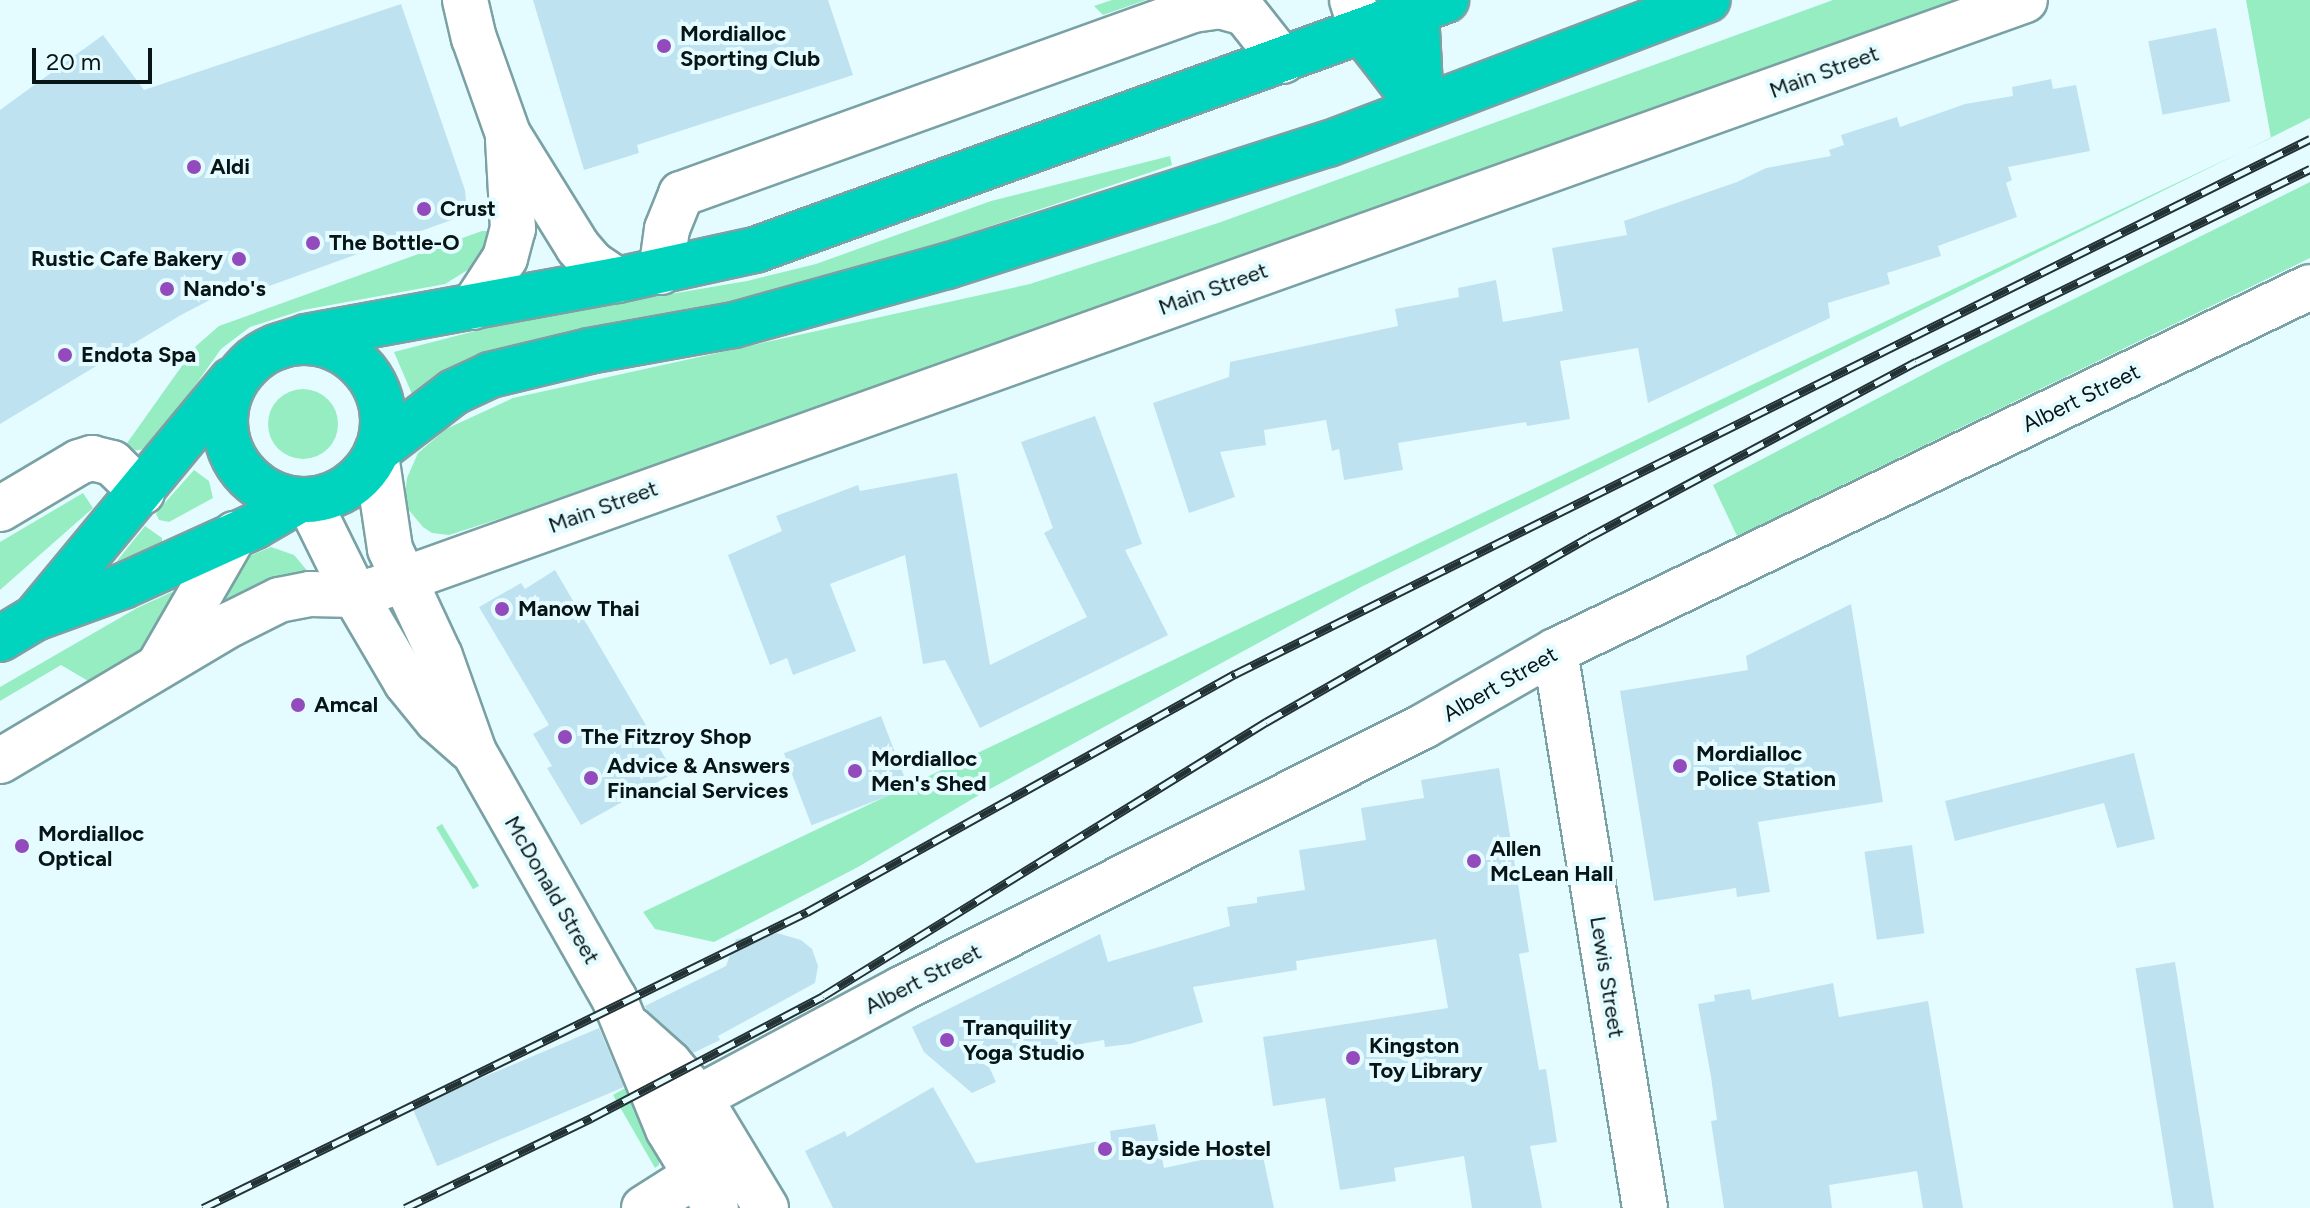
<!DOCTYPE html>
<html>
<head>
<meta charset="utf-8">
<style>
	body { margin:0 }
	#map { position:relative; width:2310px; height:1208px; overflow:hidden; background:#e4fcff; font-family:Figtree,sans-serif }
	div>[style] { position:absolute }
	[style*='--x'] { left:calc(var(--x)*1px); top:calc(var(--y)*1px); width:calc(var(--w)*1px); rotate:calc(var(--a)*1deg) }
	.green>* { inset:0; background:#95edc1; transform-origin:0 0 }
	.round { border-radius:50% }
	.building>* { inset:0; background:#bfe2f1; transform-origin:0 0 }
	.roads { filter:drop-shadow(2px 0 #7aa1a4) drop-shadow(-2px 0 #7aa1a4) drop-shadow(0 2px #7aa1a4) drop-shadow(0 -2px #7aa1a4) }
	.minor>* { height:44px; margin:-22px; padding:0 22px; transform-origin:22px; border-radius:22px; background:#fff }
	.highway>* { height:44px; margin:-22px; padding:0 22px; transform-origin:22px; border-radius:22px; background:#00d4bf }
	.highway>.ring { margin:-22px; padding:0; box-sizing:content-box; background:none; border:44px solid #00d4bf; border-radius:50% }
	.rail>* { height:9px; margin-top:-4.5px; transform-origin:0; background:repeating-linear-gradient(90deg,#e4fcff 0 18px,#233234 0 36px); box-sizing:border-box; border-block:2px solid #233234 }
	.dots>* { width:22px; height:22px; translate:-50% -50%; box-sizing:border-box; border:4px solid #e4fcff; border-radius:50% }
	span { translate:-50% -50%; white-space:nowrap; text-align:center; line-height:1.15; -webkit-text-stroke:8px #e4fcff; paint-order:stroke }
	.poi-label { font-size:22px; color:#071517; font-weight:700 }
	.left { translate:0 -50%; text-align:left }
	.right { translate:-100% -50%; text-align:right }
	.street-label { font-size:22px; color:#071517 }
	.scale { position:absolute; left:32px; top:48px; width:120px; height:36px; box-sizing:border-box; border:4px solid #071517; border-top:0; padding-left:10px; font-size:24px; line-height:28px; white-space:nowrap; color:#071517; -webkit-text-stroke:6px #e4fcff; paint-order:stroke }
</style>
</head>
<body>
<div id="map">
	<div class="green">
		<div style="clip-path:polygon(1112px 0,1146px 0,1103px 15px,1094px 6px)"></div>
		<div style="clip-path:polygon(1833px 0,1966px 0,508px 516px,449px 535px,432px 533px,423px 527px,408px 509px,405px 495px,407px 478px,418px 453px,446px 429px,513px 398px,1030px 284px,1221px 222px)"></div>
		<div style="clip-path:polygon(2246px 0,2310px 0,2310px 118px,2272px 137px,1363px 586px,979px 795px,858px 867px,714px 942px,655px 929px,643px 912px,2271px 138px)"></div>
		<div style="clip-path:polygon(1170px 156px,1172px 165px,871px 266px,793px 290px,458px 366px,412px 394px,394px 352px,518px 320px,747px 281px,816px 264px,991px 201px)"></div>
		<div style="clip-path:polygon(2310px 182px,2310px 258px,1737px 536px,1713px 485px,1945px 363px)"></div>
		<div style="clip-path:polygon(482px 231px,490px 231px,483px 253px,474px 266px,445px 284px,303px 310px,250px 327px,221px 349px,151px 448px,132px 451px,125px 446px,196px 346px,219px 326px)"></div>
		<div class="round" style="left:268px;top:389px;width:70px;height:70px"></div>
		<div style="clip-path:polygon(194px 470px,209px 481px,213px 498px,169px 522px,159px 520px,156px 514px,162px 506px)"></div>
		<div style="clip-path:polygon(83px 493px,93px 508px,0 590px,0 542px)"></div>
		<div style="clip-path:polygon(145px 526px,162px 538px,162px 543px,118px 568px,117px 561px)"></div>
		<div style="clip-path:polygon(271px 547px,294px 555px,310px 574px,210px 615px,238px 570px,250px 556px)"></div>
		<div style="clip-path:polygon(172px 592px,177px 595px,144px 649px,127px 662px,90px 682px,61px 665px,0 701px,0 687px,137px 608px)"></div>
		<div style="left:442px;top:824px;width:72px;height:7px;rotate:59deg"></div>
		<div style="clip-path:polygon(627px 1087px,659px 1145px,659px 1165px,655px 1168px,613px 1095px)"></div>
	</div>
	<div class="building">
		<div style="clip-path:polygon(533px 0,828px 0,853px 75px,637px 145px,639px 153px,584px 170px)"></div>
		<div style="clip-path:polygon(401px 4px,465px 190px,466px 201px,457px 218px,236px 298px,233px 288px,181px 315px,0 424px,0 110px,103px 35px,144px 90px)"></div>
		<div style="left:2216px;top:28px;width:75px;height:69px;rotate:79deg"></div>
		<div style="clip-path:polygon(2051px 79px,2053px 89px,2076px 85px,2090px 151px,2008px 167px,2012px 180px,2006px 183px,2017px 217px,1938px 246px,1941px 256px,1887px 273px,1890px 284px,1828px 303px,1830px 318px,1648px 403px,1638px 348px,1560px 361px,1570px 419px,1527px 426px,1526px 422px,1398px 443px,1403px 470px,1344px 480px,1339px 449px,1332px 451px,1326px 420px,1264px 430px,1266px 445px,1220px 452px,1235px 497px,1189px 513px,1153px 403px,1229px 377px,1230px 362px,1398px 326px,1395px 309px,1459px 297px,1458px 288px,1496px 280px,1503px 322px,1563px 311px,1552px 248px,1627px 235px,1624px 221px,1737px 182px,1766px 168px,1831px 156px,1829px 150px,1844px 145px,1841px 135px,1897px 117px,1900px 127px,1965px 104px,2013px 96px,2012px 87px)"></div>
		<div style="clip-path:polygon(1095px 416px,1142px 544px,1125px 550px,1168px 635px,980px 728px,945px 660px,923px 664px,905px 555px,830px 584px,856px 651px,793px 675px,787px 658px,770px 665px,728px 555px,782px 531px,776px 516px,858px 485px,860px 491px,957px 473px,990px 665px,1087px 617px,1044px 533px,1053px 528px,1021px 442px)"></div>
		<div style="clip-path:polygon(555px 570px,674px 773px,581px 825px,547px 768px,552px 766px,533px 734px,549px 725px,479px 607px,521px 583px,525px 589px)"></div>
		<div style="clip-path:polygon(1851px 604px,1883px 802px,1758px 822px,1770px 892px,1737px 897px,1736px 888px,1654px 901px,1620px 691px,1748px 670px,1746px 656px)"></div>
		<div style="left:881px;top:716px;width:77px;height:104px;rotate:69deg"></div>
		<div style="clip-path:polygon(2134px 753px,2155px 839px,2117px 848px,2104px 803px,1955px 841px,1945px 801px)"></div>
		<div style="clip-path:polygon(1499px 768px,1529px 952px,1519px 954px,1539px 1070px,1546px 1069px,1557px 1142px,1530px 1146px,1542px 1208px,1472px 1208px,1464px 1156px,1394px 1168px,1396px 1181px,1340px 1190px,1325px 1098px,1273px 1106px,1263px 1037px,1448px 1008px,1436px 939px,1296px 961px,1297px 970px,1193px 987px,1203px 1022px,1130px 1044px,1105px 1047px,1104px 1040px,986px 1060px,996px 1082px,972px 1093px,924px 1052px,912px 1027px,1100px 934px,1108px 962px,1230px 926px,1227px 907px,1257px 903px,1257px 897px,1305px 890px,1299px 850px,1366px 840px,1361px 808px,1424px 798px,1421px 780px)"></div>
		<div style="left:1912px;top:845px;width:89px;height:48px;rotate:82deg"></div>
		<div style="clip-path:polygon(777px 933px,801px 940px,812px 949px,818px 966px,815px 983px,718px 1036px,720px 1040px,693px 1053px,646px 1009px,645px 1006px,726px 966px,736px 939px)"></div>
		<div style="left:2175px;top:962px;width:249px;height:40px;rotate:81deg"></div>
		<div style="clip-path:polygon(1833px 983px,1839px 1017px,1928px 1001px,1963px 1208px,1923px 1208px,1917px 1171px,1829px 1185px,1832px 1208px,1724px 1208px,1711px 1121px,1717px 1120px,1711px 1077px,1698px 1004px,1715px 1001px,1714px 995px,1750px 989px,1752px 1000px)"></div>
		<div style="left:599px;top:1028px;width:64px;height:203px;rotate:67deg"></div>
		<div style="clip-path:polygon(933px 1087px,976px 1163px,1111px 1139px,1110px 1131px,1155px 1124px,1164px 1168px,1261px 1147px,1274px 1208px,833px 1208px,805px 1151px,845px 1131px,847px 1137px)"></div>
	</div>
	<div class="roads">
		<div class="minor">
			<div style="--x:465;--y:0;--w:39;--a:77"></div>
			<div style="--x:474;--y:38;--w:102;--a:70.5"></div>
			<div style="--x:508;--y:134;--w:133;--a:58.2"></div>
			<div style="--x:578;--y:247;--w:23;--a:49"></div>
			<div style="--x:593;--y:264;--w:29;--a:34"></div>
			<div style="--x:1352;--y:0;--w:33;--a:72"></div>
			<div style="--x:661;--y:272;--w:43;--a:-82.1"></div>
			<div style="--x:667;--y:229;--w:38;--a:-68"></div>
			<div style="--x:681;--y:194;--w:544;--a:-19.77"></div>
			<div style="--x:1193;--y:10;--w:27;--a:-8"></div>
			<div style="--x:1220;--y:6;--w:26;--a:16"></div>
			<div style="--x:1245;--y:13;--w:61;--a:51.6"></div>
			<div style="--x:473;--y:307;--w:59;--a:-56.9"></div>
			<div style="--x:505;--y:258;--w:30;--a:-75"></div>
			<div style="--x:513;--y:229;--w:89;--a:-93.2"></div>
			<div style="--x:376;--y:455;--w:95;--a:81.5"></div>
			<div style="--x:390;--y:549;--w:118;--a:65"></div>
			<div style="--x:440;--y:656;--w:102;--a:70.5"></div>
			<div style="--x:474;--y:752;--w:283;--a:60.4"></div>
			<div style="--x:614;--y:998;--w:142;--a:67.6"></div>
			<div style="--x:668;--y:1129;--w:92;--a:58.7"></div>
			<div style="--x:308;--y:500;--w:106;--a:63.7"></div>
			<div style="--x:355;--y:595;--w:101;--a:59.6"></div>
			<div style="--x:406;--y:682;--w:49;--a:50.8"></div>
			<div style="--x:437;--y:720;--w:43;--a:41.2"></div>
			<div style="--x:0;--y:509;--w:92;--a:-30.7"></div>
			<div style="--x:79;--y:462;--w:14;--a:-17"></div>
			<div style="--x:92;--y:458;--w:21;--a:14"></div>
			<div style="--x:112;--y:463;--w:42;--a:44"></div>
			<div style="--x:1555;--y:651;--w:564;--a:80.82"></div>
			<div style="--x:161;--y:662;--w:148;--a:-60"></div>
			<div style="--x:0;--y:761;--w:269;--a:-30.7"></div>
			<div style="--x:231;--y:624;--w:54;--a:-26.6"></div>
			<div style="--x:279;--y:600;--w:32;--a:-11"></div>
			<div style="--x:310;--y:594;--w:45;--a:1.3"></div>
			<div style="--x:355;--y:595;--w:20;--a:-15"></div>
			<div style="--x:374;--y:590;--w:1753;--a:-19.66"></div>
			<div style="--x:631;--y:1029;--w:51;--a:41.8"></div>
			<div style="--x:669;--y:1063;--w:51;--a:49.8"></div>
			<div style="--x:702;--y:1102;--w:124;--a:58.9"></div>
			<div style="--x:702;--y:1102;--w:14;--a:-51"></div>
			<div style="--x:711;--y:1091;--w:216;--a:-28.2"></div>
			<div style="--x:901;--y:989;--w:585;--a:-26.7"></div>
			<div style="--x:1424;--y:726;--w:151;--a:-29.8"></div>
			<div style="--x:1555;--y:651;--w:838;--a:-25.74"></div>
			<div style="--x:644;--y:1208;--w:90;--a:-32.3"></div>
		</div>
		<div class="highway">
			<div style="--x:1416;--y:11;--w:97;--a:87"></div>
			<div style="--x:1362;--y:31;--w:97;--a:52.5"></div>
			<div class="ring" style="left:225px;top:342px;width:114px;height:114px"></div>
			<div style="--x:276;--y:347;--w:32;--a:-18"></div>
			<div style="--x:306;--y:337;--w:316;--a:-10.4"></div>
			<div style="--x:617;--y:280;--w:141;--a:-12.3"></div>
			<div style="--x:755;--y:250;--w:735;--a:-19.89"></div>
			<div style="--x:377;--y:451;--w:97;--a:-37.5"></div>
			<div style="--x:454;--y:392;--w:40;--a:-25"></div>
			<div style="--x:490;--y:375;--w:102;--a:-13.6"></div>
			<div style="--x:589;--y:351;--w:147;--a:-10.2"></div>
			<div style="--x:734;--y:325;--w:221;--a:-15.5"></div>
			<div style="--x:947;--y:266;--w:400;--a:-17.8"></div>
			<div style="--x:1328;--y:144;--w:406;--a:-20.8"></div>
			<div style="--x:35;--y:618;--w:309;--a:-50.4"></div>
			<div style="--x:0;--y:639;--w:41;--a:-31"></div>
			<div style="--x:35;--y:618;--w:94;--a:-20"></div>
			<div style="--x:123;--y:586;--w:145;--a:-24.4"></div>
			<div style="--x:255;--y:526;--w:52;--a:-30"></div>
		</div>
	</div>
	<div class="rail">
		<div style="--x:203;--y:1208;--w:673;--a:-26.11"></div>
		<div style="--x:807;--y:912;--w:490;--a:-29.1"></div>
		<div style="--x:1235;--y:674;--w:1201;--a:-26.46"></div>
		<div style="--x:405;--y:1208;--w:207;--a:-25.8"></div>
		<div style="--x:591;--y:1118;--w:262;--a:-27.7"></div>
		<div style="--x:823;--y:996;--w:521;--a:-31.74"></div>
		<div style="--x:1266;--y:722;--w:372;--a:-29.8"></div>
		<div style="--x:1589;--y:537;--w:371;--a:-28.2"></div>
		<div style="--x:1916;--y:362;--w:439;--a:-26.1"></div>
	</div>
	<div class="dots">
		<div style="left:664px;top:46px;background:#934abd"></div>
		<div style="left:194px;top:167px;background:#934abd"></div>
		<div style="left:424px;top:209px;background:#934abd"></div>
		<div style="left:313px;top:243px;background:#934abd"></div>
		<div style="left:239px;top:259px;background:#934abd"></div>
		<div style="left:167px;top:289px;background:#934abd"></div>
		<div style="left:65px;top:355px;background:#934abd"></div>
		<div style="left:502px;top:609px;background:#934abd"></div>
		<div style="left:298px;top:705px;background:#934abd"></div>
		<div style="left:565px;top:737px;background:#934abd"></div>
		<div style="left:1680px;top:766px;background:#934abd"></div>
		<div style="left:855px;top:771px;background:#934abd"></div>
		<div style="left:591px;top:778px;background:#934abd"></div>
		<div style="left:22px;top:846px;background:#934abd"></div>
		<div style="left:1474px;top:861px;background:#934abd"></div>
		<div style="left:947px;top:1040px;background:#934abd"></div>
		<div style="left:1353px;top:1058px;background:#934abd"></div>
		<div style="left:1105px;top:1149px;background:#934abd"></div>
	</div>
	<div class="poi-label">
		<span class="left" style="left:680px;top:46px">Mordialloc<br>Sporting Club</span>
		<span class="left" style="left:210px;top:167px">Aldi</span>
		<span class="left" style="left:440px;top:209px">Crust</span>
		<span class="left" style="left:329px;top:243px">The Bottle-O</span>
		<span class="right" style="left:223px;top:259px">Rustic Cafe Bakery</span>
		<span class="left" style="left:183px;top:289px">Nando's</span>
		<span class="left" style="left:81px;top:355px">Endota Spa</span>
		<span class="left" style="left:518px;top:609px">Manow Thai</span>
		<span class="left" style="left:314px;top:705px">Amcal</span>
		<span class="left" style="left:581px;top:737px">The Fitzroy Shop</span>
		<span class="left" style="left:1696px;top:766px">Mordialloc<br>Police Station</span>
		<span class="left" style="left:871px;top:771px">Mordialloc<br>Men's Shed</span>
		<span class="left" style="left:607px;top:778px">Advice &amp; Answers<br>Financial Services</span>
		<span class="left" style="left:38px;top:846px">Mordialloc<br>Optical</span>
		<span class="left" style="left:1490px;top:861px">Allen<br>McLean Hall</span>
		<span class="left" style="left:963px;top:1040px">Tranquility<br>Yoga Studio</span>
		<span class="left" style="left:1369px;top:1058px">Kingston<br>Toy Library</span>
		<span class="left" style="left:1121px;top:1149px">Bayside Hostel</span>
	</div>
	<div class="street-label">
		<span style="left:1824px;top:72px;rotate:-20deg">Main Street</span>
		<span style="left:1213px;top:289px;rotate:-20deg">Main Street</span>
		<span style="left:2081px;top:398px;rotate:-26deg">Albert Street</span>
		<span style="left:603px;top:507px;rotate:-20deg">Main Street</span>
		<span style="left:1500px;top:684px;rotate:-30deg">Albert Street</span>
		<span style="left:552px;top:890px;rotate:60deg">McDonald Street</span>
		<span style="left:1607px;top:977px;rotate:81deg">Lewis Street</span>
		<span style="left:923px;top:979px;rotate:-27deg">Albert Street</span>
	</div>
	<div class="scale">20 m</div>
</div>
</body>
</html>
